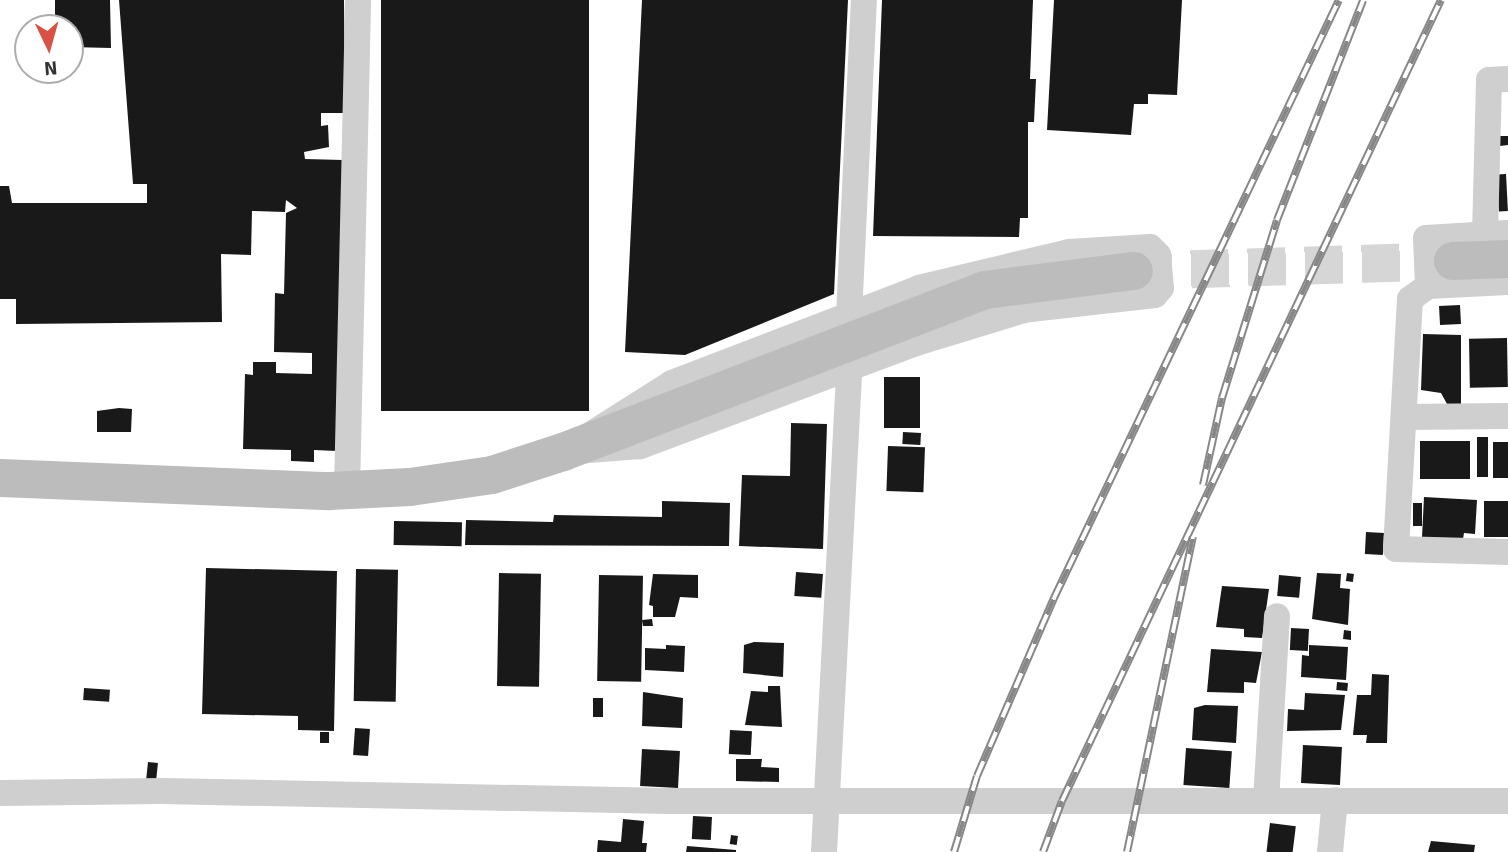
<!DOCTYPE html>
<html>
<head>
<meta charset="utf-8">
<style>
	body { margin:0 }
	#map { position:relative; width:1508px; height:852px; overflow:hidden; background:#fff; font-family:Signika,sans-serif }
	div>[style] { position:absolute }
	[style*='--x'] { left:calc(var(--x)*1px); top:calc(var(--y)*1px); width:calc(var(--w)*1px); rotate:calc(var(--a)*1deg) }
	.building>* { inset:0; background:#191919; transform-origin:0 0 }
	.secondary-tunnel>* { height:38px; margin-top:-19px; transform-origin:0; background:repeating-linear-gradient(90deg,#d6d6d6 0 38px,transparent 0 57px) }
	.street>* { height:26px; margin:-13px; padding:0 13px; transform-origin:13px; border-radius:13px; background:#cfcfcf }
	.secondary>* { height:38px; margin:-19px; padding:0 19px; transform-origin:19px; border-radius:19px; background:#bcbcbc }
	.rail>* { height:8px; margin-top:-4px; transform-origin:0; background:repeating-linear-gradient(90deg,#fff 0 16px,#878787 0 32px); box-sizing:border-box; border-block:2px solid #878787 }
	span { translate:-50% -50%; white-space:nowrap; text-align:center; line-height:1.15; -webkit-text-stroke:7px #fff; paint-order:stroke }
	.north { position:absolute; left:14px; top:14px; width:70px; height:70px; box-sizing:border-box; background:#fff; border:2px solid #adadad; border-radius:50%; rotate:175deg; font-size:19px; font-weight:700; line-height:28px; text-align:center; color:#323232 }
	.north::after { content:''; display:block; margin:auto; width:24px; height:32px; background:#d95045; clip-path:polygon(50% 0,100% 100%,50% 72%,0 100%) }
</style>
</head>
<body>
<div id="map">
	<div class="building">
		<div style="clip-path:polygon(55px 0,110px 0,111px 48px,70px 47px,70px 28px,55px 28px)"></div>
		<div style="clip-path:polygon(119px 0,344px 0,345px 113px,321px 113px,321px 126px,328px 125px,329px 147px,304px 152px,305px 159px,343px 160px,337px 451px,314px 450px,314px 462px,291px 461px,291px 450px,243px 449px,245px 374px,253px 375px,253px 362px,276px 362px,276px 373px,312px 374px,312px 353px,274px 352px,275px 293px,284px 294px,286px 213px,297px 208px,286px 200px,285px 212px,252px 211px,251px 255px,221px 254px,222px 322px,16px 324px,16px 299px,0 299px,0 186px,9px 186px,12px 203px,147px 203px,147px 184px,133px 184px)"></div>
		<div style="left:381px;top:0;width:208px;height:411px"></div>
		<div style="clip-path:polygon(642px 0,848px 0,834px 294px,685px 355px,625px 352px)"></div>
		<div style="clip-path:polygon(882px 0,1033px 0,1030px 79px,1036px 79px,1034px 122px,1028px 122px,1028px 218px,1020px 218px,1019px 237px,873px 236px)"></div>
		<div style="clip-path:polygon(1054px 0,1182px 0,1177px 95px,1148px 94px,1148px 104px,1134px 104px,1131px 135px,1047px 130px)"></div>
		<div style="clip-path:polygon(1499px 136px,1508px 136px,1508px 145px,1500px 146px)"></div>
		<div style="left:1506px;top:174px;width:37px;height:9px;rotate:87deg"></div>
		<div style="left:1460px;top:305px;width:19px;height:21px;rotate:87deg"></div>
		<div style="clip-path:polygon(1423px 334px,1461px 335px,1461px 404px,1447px 404px,1441px 393px,1421px 390px)"></div>
		<div style="left:1507px;top:338px;width:49px;height:38px;rotate:89deg"></div>
		<div style="left:884px;top:377px;width:36px;height:51px"></div>
		<div style="clip-path:polygon(119px 408px,132px 409px,131px 432px,97px 432px,97px 411px)"></div>
		<div style="clip-path:polygon(791px 423px,827px 424px,823px 549px,739px 546px,742px 475px,790px 476px)"></div>
		<div style="left:903px;top:432px;width:18px;height:12px;rotate:3deg"></div>
		<div style="left:1477px;top:437px;width:11px;height:40px"></div>
		<div style="left:1420px;top:441px;width:50px;height:38px"></div>
		<div style="left:1493px;top:442px;width:15px;height:36px"></div>
		<div style="left:888px;top:446px;width:37px;height:45px;rotate:2deg"></div>
		<div style="clip-path:polygon(1424px 497px,1477px 500px,1475px 534px,1464px 533px,1463px 539px,1422px 537px)"></div>
		<div style="clip-path:polygon(662px 501px,730px 503px,729px 546px,465px 545px,466px 520px,553px 522px,554px 515px,662px 517px)"></div>
		<div style="left:1484px;top:501px;width:24px;height:36px"></div>
		<div style="left:1413px;top:503px;width:9px;height:23px"></div>
		<div style="left:394px;top:521px;width:68px;height:24px;rotate:1deg"></div>
		<div style="left:1366px;top:532px;width:18px;height:22px;rotate:3deg"></div>
		<div style="clip-path:polygon(206px 568px,337px 571px,334px 731px,298px 730px,298px 716px,202px 714px)"></div>
		<div style="left:356px;top:569px;width:42px;height:132px;rotate:1deg"></div>
		<div style="left:796px;top:572px;width:27px;height:24px;rotate:4deg"></div>
		<div style="left:499px;top:573px;width:42px;height:113px;rotate:1deg"></div>
		<div style="clip-path:polygon(1317px 573px,1341px 574px,1340px 588px,1350px 589px,1348px 625px,1312px 619px)"></div>
		<div style="left:1347px;top:573px;width:7px;height:8px;rotate:8deg"></div>
		<div style="clip-path:polygon(653px 574px,698px 575px,698px 598px,680px 597px,675px 617px,653px 617px,653px 606px,649px 605px)"></div>
		<div style="left:599px;top:575px;width:44px;height:106px;rotate:1deg"></div>
		<div style="left:1279px;top:575px;width:22px;height:21px;rotate:5deg"></div>
		<div style="clip-path:polygon(1222px 586px,1269px 589px,1262px 638px,1244px 637px,1244px 629px,1216px 627px)"></div>
		<div style="clip-path:polygon(652px 619px,653px 626px,643px 626px,642px 620px)"></div>
		<div style="left:1291px;top:628px;width:18px;height:22px;rotate:3deg"></div>
		<div style="clip-path:polygon(1344px 630px,1351px 631px,1351px 640px,1343px 639px)"></div>
		<div style="clip-path:polygon(754px 642px,784px 643px,783px 677px,743px 673px,744px 645px)"></div>
		<div style="clip-path:polygon(666px 645px,685px 646px,684px 672px,645px 670px,645px 648px,666px 649px)"></div>
		<div style="clip-path:polygon(1309px 645px,1348px 647px,1346px 680px,1301px 677px,1302px 655px,1309px 656px)"></div>
		<div style="clip-path:polygon(1211px 649px,1262px 652px,1256px 683px,1244px 682px,1244px 693px,1207px 692px)"></div>
		<div style="clip-path:polygon(1372px 674px,1389px 675px,1387px 743px,1366px 743px,1367px 735px,1353px 735px,1357px 695px,1371px 695px)"></div>
		<div style="left:1337px;top:682px;width:11px;height:8px;rotate:5deg"></div>
		<div style="clip-path:polygon(768px 686px,780px 686px,782px 727px,745px 725px,751px 691px,768px 692px)"></div>
		<div style="left:84px;top:688px;width:26px;height:12px;rotate:4deg"></div>
		<div style="clip-path:polygon(643px 692px,683px 698px,682px 728px,642px 726px)"></div>
		<div style="clip-path:polygon(1305px 693px,1345px 695px,1341px 730px,1287px 731px,1288px 709px,1304px 710px)"></div>
		<div style="left:593px;top:698px;width:10px;height:19px"></div>
		<div style="clip-path:polygon(1205px 705px,1238px 706px,1236px 743px,1192px 740px,1194px 708px)"></div>
		<div style="left:355px;top:728px;width:15px;height:27px;rotate:4deg"></div>
		<div style="left:730px;top:730px;width:22px;height:24px;rotate:3deg"></div>
		<div style="left:320px;top:732px;width:9px;height:11px"></div>
		<div style="left:1303px;top:745px;width:39px;height:38px;rotate:3deg"></div>
		<div style="left:1186px;top:748px;width:46px;height:37px;rotate:4deg"></div>
		<div style="left:642px;top:749px;width:38px;height:37px;rotate:3deg"></div>
		<div style="clip-path:polygon(736px 759px,762px 759px,761px 767px,779px 768px,779px 782px,736px 781px)"></div>
		<div style="left:148px;top:762px;width:10px;height:23px;rotate:6deg"></div>
		<div style="left:693px;top:816px;width:19px;height:23px;rotate:3deg"></div>
		<div style="clip-path:polygon(623px 819px,644px 821px,642px 843px,647px 843px,646px 852px,597px 852px,598px 840px,621px 842px)"></div>
		<div style="left:1270px;top:823px;width:26px;height:29px;rotate:7deg"></div>
		<div style="left:731px;top:835px;width:7px;height:9px;rotate:8deg"></div>
		<div style="clip-path:polygon(1431px 841px,1475px 845px,1474px 852px,1428px 852px)"></div>
		<div style="clip-path:polygon(687px 846px,736px 850px,736px 852px,686px 852px)"></div>
	</div>
	<div class="secondary-tunnel">
		<div style="--x:1134;--y:271;--w:319;--a:-1.8"></div>
	</div>
	<div class="street">
		<div style="--x:1508;--y:233;--w:82;--a:176.5"></div>
		<div style="--x:1426;--y:238;--w:48;--a:87.6"></div>
		<div style="--x:1428;--y:286;--w:22;--a:144"></div>
		<div style="--x:1410;--y:299;--w:250;--a:93.2"></div>
		<div style="--x:1396;--y:549;--w:112;--a:1.5"></div>
		<div style="--x:1485;--y:234;--w:154;--a:-88.5"></div>
		<div style="--x:1489;--y:80;--w:19;--a:-3"></div>
		<div style="--x:1150;--y:247;--w:11;--a:45"></div>
		<div style="--x:1158;--y:255;--w:33;--a:85"></div>
		<div style="--x:1161;--y:288;--w:9;--a:131"></div>
		<div style="--x:1155;--y:295;--w:132;--a:173.5"></div>
		<div style="--x:1024;--y:310;--w:113;--a:163"></div>
		<div style="--x:916;--y:343;--w:295;--a:159.5"></div>
		<div style="--x:640;--y:446;--w:77;--a:175.5"></div>
		<div style="--x:563;--y:452;--w:129;--a:-32.3"></div>
		<div style="--x:672;--y:383;--w:265;--a:-21"></div>
		<div style="--x:919;--y:288;--w:154;--a:-13.5"></div>
		<div style="--x:1069;--y:252;--w:81;--a:-3.5"></div>
		<div style="--x:1428;--y:286;--w:80;--a:-2.9"></div>
		<div style="--x:849;--y:316;--w:316;--a:-87.3"></div>
		<div style="--x:1404;--y:417;--w:104;--a:-0.6"></div>
		<div style="--x:347;--y:490;--w:490;--a:-88.7"></div>
		<div style="--x:0;--y:793;--w:161;--a:-0.7"></div>
		<div style="--x:161;--y:791;--w:508;--a:1.13"></div>
		<div style="--x:669;--y:801;--w:839;--a:0"></div>
		<div style="--x:1266;--y:801;--w:185;--a:-86.6"></div>
		<div style="--x:824;--y:852;--w:483;--a:-87"></div>
		<div style="--x:1330;--y:852;--w:52;--a:-84.5"></div>
	</div>
	<div class="secondary">
		<div style="--x:1453;--y:261;--w:55;--a:-2.1"></div>
		<div style="--x:0;--y:478;--w:330;--a:2.3"></div>
		<div style="--x:330;--y:491;--w:80;--a:-2.9"></div>
		<div style="--x:410;--y:487;--w:83;--a:-8.3"></div>
		<div style="--x:492;--y:475;--w:75;--a:-17.9"></div>
		<div style="--x:563;--y:452;--w:452;--a:-21"></div>
		<div style="--x:985;--y:290;--w:150;--a:-7.3"></div>
	</div>
	<div class="rail">
		<div style="--x:1203;--y:485;--w:89;--a:-77.7"></div>
		<div style="--x:1222;--y:398;--w:186;--a:-72.8"></div>
		<div style="--x:1277;--y:220;--w:236;--a:-68.6"></div>
		<div style="--x:954;--y:852;--w:79;--a:-73.2"></div>
		<div style="--x:977;--y:776;--w:194;--a:-66.6"></div>
		<div style="--x:1054;--y:598;--w:662;--a:-64.52"></div>
		<div style="--x:1043;--y:852;--w:54;--a:-69.6"></div>
		<div style="--x:1062;--y:801;--w:886;--a:-64.68"></div>
		<div style="--x:1127;--y:852;--w:322;--a:-78.2"></div>
	</div>
	<div class="north">N</div>
</div>
</body>
</html>
